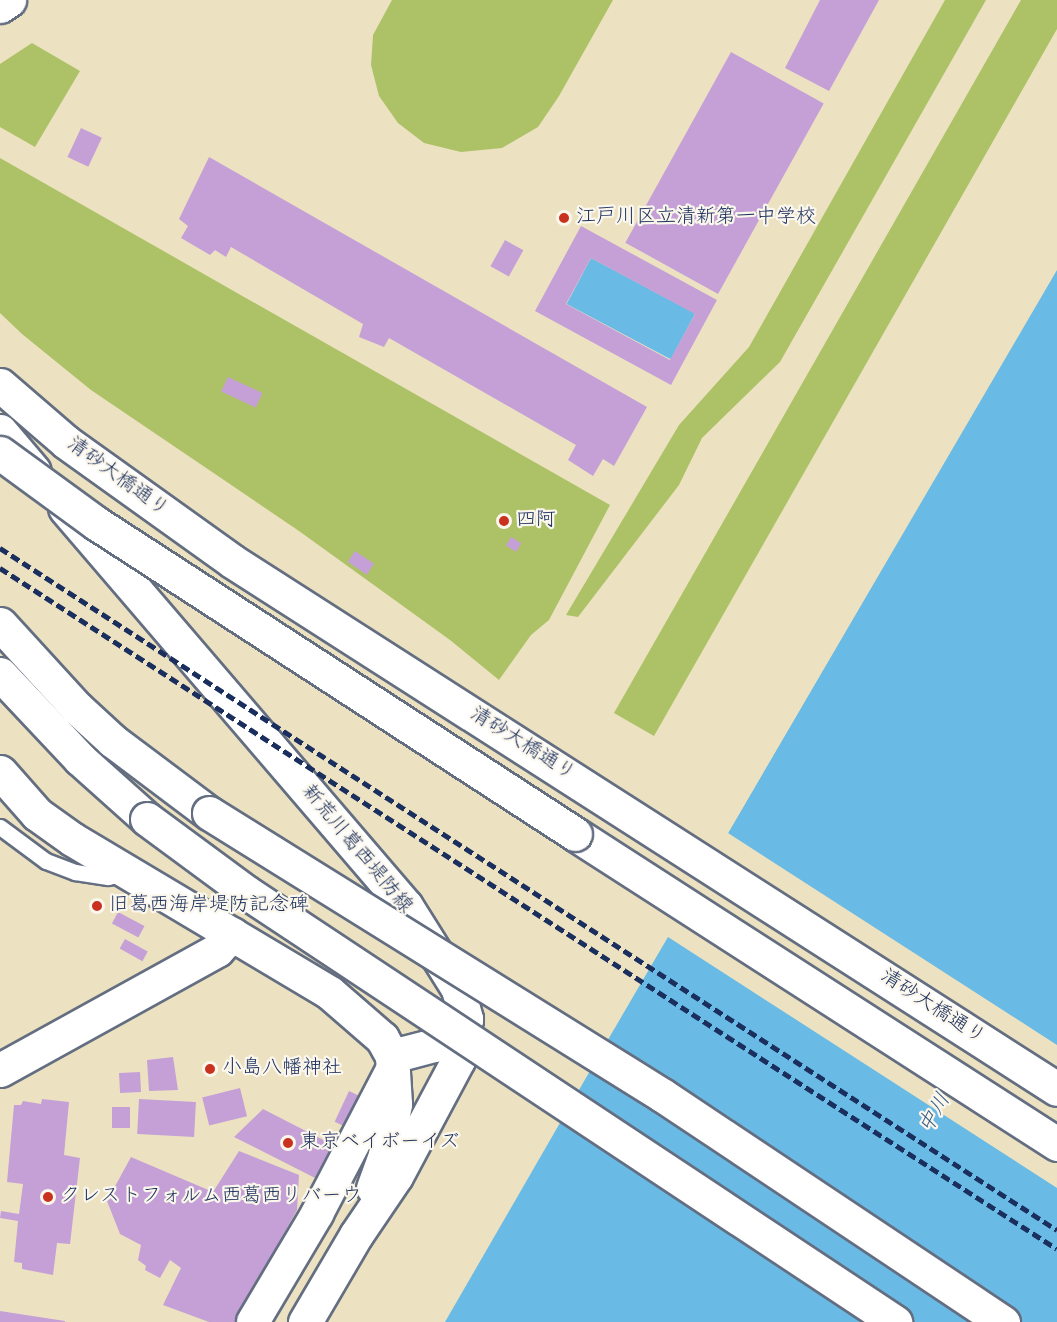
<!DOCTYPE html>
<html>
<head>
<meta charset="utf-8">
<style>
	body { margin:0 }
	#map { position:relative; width:1057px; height:1322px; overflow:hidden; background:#ece2c1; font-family:Dekko,"Klee One",sans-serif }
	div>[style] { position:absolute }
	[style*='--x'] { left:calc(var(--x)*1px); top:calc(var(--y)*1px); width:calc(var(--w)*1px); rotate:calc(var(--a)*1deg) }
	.green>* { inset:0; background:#adc267 }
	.water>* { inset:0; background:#69bae4; transform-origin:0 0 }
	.pier>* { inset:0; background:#ece2c1 }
	.building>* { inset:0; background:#c5a0d7; transform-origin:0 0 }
	.roads { filter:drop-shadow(2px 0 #646e81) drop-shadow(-2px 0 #646e81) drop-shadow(0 2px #646e81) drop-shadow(0 -2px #646e81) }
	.lane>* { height:15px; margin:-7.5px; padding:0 7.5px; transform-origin:7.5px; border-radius:7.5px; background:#fff }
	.street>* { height:32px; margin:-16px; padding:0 16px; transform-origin:16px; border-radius:16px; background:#fff }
	.secondary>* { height:33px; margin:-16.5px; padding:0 16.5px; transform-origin:16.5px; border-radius:16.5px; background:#fff }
	.primary>* { height:33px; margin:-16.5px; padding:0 16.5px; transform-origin:16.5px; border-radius:16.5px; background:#fff }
	.highway>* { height:33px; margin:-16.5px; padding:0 16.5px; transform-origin:16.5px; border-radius:16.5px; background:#fff }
	.rail>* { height:4.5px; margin-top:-2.25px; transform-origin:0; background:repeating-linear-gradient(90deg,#1b2f5e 0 9px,transparent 0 13.5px) }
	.bridges { filter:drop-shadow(2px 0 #646e81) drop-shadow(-2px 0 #646e81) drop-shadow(0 2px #646e81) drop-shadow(0 -2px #646e81) }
	.primary-bridge>* { height:33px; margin:-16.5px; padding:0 16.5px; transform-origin:16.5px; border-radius:16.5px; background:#fff }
	.highway-bridge>* { height:33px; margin:-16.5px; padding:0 16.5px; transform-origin:16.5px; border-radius:16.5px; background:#fff }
	.dots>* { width:16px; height:16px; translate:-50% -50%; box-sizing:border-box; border:3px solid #fbf7ec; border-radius:50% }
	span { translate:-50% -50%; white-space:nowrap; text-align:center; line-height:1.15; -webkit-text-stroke:4.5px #fbf7ec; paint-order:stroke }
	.poi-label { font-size:20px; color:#1b2f5e }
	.left { translate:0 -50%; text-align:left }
	.street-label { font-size:20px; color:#1b2f5e }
	.water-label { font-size:21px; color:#325986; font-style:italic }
</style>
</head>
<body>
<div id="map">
	<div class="green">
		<div style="clip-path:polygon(392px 0,613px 0,559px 96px,538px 127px,502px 148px,461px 152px,424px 143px,398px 123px,379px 96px,371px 65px,373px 35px)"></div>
		<div style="clip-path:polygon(945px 0,986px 0,780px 362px,702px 438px,679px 485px,578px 617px,566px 615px,679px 425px,749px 347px)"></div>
		<div style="clip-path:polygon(1021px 0,1057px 0,1057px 29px,654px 736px,614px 713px)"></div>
		<div style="clip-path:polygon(32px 43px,80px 71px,35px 147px,0 127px,0 64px)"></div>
		<div style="clip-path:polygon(0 158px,610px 505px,549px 620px,531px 635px,499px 680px,450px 640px,299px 531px,91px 390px,22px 334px,0 313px)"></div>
	</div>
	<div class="water">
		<div style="left:591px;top:258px;width:118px;height:52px;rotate:28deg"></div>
		<div style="clip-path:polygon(1057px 270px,1057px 1322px,445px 1322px,669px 934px)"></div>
	</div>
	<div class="pier">
		<div style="clip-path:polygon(1057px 267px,728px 833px,1057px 1045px,1057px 1188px,668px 937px,614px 1029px,612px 1027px)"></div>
	</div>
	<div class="building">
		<div style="clip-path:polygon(820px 0,879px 0,829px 91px,785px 68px)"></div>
		<div style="left:731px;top:52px;width:106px;height:218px;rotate:29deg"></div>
		<div style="left:81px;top:128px;width:23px;height:32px;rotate:25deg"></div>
		<div style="clip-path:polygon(209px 157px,647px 407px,614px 466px,603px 459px,593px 476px,568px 460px,576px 445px,389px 338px,384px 347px,359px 337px,363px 324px,231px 247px,226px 257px,215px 250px,210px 255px,181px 238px,188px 226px,179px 219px)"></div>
		<div style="clip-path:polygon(evenodd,581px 226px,717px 300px,671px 385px,535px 311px,581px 226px,591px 258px,695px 314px,670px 360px,566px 304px,591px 258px)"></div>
		<div style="left:505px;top:240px;width:21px;height:30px;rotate:29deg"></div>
		<div style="left:228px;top:377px;width:38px;height:16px;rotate:25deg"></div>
		<div style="left:501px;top:513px;width:13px;height:11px;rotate:29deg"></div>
		<div style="left:511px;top:537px;width:12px;height:10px;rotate:31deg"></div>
		<div style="left:355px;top:551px;width:23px;height:13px;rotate:34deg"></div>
		<div style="left:118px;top:912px;width:30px;height:13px;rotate:28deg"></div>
		<div style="left:125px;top:939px;width:26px;height:11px;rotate:29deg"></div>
		<div style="clip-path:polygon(173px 1057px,178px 1090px,149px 1091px,147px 1060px)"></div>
		<div style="left:140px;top:1072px;width:20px;height:21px;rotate:87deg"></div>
		<div style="left:240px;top:1088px;width:29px;height:39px;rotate:76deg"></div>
		<div style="left:349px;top:1091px;width:17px;height:34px;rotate:25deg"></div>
		<div style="clip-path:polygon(42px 1099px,69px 1102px,64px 1155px,80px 1158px,70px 1244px,57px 1243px,53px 1275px,22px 1269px,22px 1263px,14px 1262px,18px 1221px,0 1218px,1px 1211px,19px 1214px,23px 1184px,7px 1182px,14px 1105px,21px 1105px,23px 1101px,41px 1104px)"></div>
		<div style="left:139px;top:1099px;width:57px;height:35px;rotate:3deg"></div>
		<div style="left:112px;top:1107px;width:18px;height:21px"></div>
		<div style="clip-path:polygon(263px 1109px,341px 1149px,323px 1182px,234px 1137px)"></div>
		<div style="clip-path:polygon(239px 1151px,299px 1175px,297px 1210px,235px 1322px,209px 1322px,163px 1305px,181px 1268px,170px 1260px,160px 1278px,145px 1270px,146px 1266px,138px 1260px,141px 1245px,120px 1234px,107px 1201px,131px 1157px,213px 1192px)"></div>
		<div style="clip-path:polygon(0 1311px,65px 1321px,65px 1322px,0 1322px)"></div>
	</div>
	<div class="roads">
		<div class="lane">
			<div style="--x:0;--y:827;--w:57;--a:36.5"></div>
			<div style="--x:46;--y:861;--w:31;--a:21"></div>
			<div style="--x:75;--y:872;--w:33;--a:9"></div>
			<div style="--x:108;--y:877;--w:11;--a:-15"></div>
		</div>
		<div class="street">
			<div style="--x:253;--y:1322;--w:126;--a:-59.3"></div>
			<div style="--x:317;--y:1214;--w:162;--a:-62.5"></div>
		</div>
		<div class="secondary">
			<div style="--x:0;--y:431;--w:52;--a:49.6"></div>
			<div style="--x:65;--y:508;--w:524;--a:49.41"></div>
			<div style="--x:406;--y:906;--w:98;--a:57.9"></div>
			<div style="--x:458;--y:989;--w:31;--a:75"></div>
			<div style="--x:466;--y:1019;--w:42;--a:101"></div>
			<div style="--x:458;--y:1060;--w:132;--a:118.1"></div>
			<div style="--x:396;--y:1176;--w:71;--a:124.1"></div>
			<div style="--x:356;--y:1235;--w:101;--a:120.4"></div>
			<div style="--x:0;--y:772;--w:56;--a:48.6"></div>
			<div style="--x:37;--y:814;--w:43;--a:35.5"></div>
			<div style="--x:72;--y:839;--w:300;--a:30.8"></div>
			<div style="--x:330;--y:993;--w:69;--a:40.9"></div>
			<div style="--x:382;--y:1038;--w:21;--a:61"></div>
			<div style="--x:392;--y:1056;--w:48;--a:86.4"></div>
			<div style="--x:395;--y:1104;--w:52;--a:101.1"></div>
			<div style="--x:385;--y:1155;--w:35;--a:110"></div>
			<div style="--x:392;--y:1056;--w:43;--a:-14.7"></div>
			<div style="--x:434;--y:1045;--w:15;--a:-28"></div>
			<div style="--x:447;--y:1038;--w:27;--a:-45"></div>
			<div style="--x:0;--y:1070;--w:248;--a:-28.9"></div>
			<div style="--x:217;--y:950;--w:22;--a:-47"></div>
		</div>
		<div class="primary">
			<div style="--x:0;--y:6;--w:11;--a:-34"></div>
			<div style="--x:0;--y:385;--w:87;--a:40.8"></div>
			<div style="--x:66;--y:442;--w:204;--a:35.6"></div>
			<div style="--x:232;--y:561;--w:979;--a:32.62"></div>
			<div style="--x:575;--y:834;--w:573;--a:32.75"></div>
		</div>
		<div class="highway">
			<div style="--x:0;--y:624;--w:114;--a:47.5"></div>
			<div style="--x:77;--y:708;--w:49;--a:42.5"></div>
			<div style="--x:113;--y:741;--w:120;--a:36.9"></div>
			<div style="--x:0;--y:674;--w:117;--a:46.7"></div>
			<div style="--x:80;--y:759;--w:90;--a:41.8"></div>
		</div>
	</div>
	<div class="rail">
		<div style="--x:0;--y:548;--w:1258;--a:32.83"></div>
		<div style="--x:0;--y:568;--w:1257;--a:32.79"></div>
	</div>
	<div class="bridges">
		<div class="primary-bridge">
			<div style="--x:0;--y:453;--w:119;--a:36.1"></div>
			<div style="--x:96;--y:523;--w:571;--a:32.99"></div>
		</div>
		<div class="highway-bridge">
			<div style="--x:209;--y:813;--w:534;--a:31.9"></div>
			<div style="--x:662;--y:1095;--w:410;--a:33.7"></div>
			<div style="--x:147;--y:819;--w:123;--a:36.4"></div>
			<div style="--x:246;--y:892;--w:779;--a:33.53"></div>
		</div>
	</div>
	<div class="dots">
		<div style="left:564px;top:218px;background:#c8321e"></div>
		<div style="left:504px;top:521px;background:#c8321e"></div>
		<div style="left:97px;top:906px;background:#c8321e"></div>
		<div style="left:210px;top:1069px;background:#c8321e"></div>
		<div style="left:288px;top:1143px;background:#c8321e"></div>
		<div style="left:48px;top:1197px;background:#c8321e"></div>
	</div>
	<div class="poi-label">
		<span class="left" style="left:576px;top:218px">江戸川区立清新第一中学校</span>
		<span class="left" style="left:516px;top:521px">四阿</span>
		<span class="left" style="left:109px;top:906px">旧葛西海岸堤防記念碑</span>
		<span class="left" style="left:222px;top:1069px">小島八幡神社</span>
		<span class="left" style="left:300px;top:1143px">東京ベイボーイズ</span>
		<span class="left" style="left:60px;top:1197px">クレストフォルム西葛西リバーウ</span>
	</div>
	<div class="street-label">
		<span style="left:117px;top:478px;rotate:36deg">清砂大橋通り</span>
		<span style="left:522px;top:745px;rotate:32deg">清砂大橋通り</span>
		<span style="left:356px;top:850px;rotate:50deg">新荒川葛西堤防線</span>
		<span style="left:932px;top:1008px;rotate:33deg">清砂大橋通り</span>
	</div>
	<div class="water-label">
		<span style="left:936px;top:1114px;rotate:-60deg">中川</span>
	</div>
</div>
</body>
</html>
